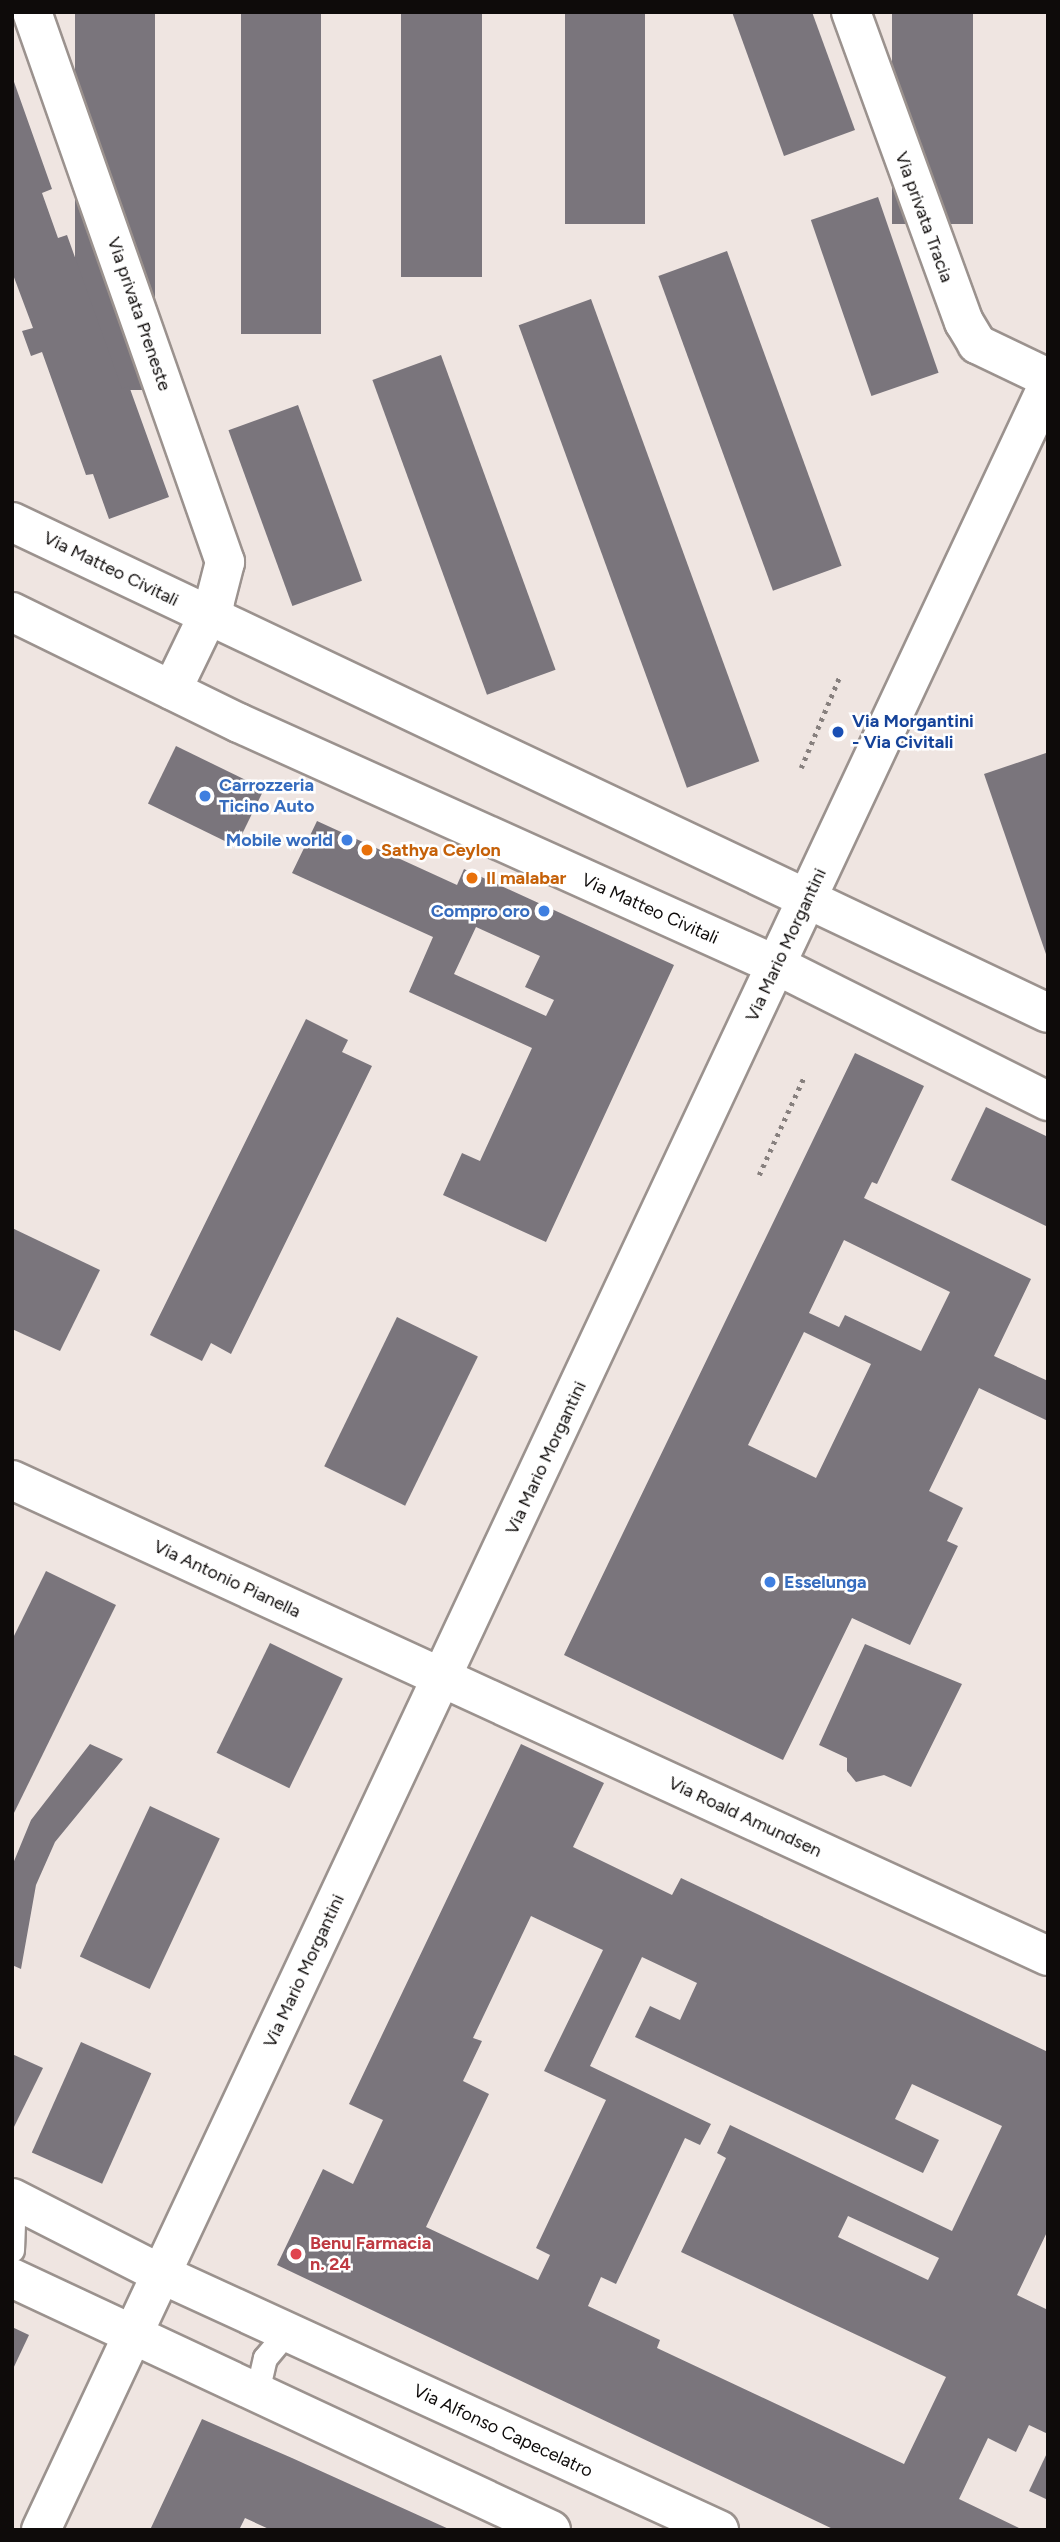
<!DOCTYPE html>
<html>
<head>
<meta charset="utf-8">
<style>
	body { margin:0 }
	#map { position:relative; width:1060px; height:2542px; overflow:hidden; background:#efe5e1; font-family:Figtree,sans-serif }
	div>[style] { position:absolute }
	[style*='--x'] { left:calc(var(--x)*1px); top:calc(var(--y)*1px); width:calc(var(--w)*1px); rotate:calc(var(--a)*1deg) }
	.building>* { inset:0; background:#7a757c; transform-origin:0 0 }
	.path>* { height:4.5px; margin-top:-2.25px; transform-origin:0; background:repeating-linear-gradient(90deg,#87807e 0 3.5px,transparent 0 8.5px) }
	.roads { filter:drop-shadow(2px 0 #9b928e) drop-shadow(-2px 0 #9b928e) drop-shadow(0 2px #9b928e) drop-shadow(0 -2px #9b928e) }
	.lane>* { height:23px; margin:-11.5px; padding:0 11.5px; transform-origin:11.5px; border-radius:11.5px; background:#fff }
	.street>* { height:38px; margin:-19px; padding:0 19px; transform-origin:19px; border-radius:19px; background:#fff }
	.dots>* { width:19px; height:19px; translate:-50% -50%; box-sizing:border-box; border:4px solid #fff; border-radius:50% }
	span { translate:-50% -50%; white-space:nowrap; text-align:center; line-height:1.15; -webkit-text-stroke:5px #fff; paint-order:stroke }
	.street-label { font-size:18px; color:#0e0b0a }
	.transit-label { font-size:18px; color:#164399; font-weight:700 }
	.left { translate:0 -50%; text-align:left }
	.shop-label { font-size:18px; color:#366cbe; font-weight:700 }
	.right { translate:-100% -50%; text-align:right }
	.food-label { font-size:18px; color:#c56008; font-weight:700 }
	.health-label { font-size:18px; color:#be3a42; font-weight:700 }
	.frame { position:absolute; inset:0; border:14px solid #0e0b0a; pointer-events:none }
</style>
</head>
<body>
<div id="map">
	<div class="building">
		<div style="left:75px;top:12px;width:80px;height:378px"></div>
		<div style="left:241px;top:12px;width:80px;height:322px"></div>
		<div style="left:401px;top:12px;width:81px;height:265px"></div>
		<div style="left:565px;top:12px;width:80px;height:212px"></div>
		<div style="clip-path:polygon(732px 12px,812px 12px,855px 130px,784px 156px)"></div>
		<div style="left:892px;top:12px;width:81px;height:212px"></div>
		<div style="clip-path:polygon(13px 79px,52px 189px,42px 193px,58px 238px,67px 235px,122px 389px,129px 386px,169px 497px,109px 519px,93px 474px,86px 475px,42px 352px,31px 356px,22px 331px,33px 328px,12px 272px)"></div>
		<div style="left:878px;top:197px;width:186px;height:71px;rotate:71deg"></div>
		<div style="left:727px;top:251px;width:335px;height:73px;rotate:70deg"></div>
		<div style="left:591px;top:299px;width:492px;height:77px;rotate:70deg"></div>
		<div style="left:441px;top:355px;width:335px;height:73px;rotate:70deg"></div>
		<div style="left:298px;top:405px;width:187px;height:74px;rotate:70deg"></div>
		<div style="left:176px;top:746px;width:98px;height:64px;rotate:26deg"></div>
		<div style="clip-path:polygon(1046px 753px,1048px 758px,1047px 957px,984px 774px)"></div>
		<div style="clip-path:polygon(evenodd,317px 821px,457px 885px,464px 869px,674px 965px,546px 1242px,443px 1195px,462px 1153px,480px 1161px,532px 1048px,409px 992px,433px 937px,292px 873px,317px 821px,476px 927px,540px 956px,525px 987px,554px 1000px,546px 1016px,454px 974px,476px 927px)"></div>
		<div style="clip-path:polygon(306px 1019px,348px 1040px,342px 1052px,372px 1066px,231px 1354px,211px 1343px,202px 1361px,150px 1335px)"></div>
		<div style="clip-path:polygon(evenodd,855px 1053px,924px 1086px,877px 1184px,872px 1182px,864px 1198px,1031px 1279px,994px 1356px,1048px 1381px,1048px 1421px,979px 1388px,929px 1491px,963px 1508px,947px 1541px,958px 1546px,910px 1645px,852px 1618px,783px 1760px,564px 1655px,855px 1053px,844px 1240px,950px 1292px,921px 1351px,845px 1315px,839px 1327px,809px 1313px,844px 1240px,855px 1053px,804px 1332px,871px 1364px,816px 1478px,748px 1445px,804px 1332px)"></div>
		<div style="clip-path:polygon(986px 1107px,1048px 1137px,1048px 1227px,951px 1180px)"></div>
		<div style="clip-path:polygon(12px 1228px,100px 1270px,60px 1351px,12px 1329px)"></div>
		<div style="left:397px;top:1317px;width:90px;height:166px;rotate:26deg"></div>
		<div style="clip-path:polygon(46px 1571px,116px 1605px,12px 1817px,12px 1640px)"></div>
		<div style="left:270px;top:1643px;width:81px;height:122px;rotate:26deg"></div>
		<div style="clip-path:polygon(865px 1644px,962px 1684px,911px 1787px,884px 1775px,856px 1782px,847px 1771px,847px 1758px,819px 1745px)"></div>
		<div style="clip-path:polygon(90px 1744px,123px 1759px,55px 1842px,36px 1885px,21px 1969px,12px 1965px,12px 1866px,31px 1820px)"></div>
		<div style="clip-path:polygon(evenodd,521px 1744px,604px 1783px,573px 1847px,672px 1895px,681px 1878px,1048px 2052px,1048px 2230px,1017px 2295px,1048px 2310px,1048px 2434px,1029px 2425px,1016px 2452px,988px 2438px,959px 2499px,1023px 2530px,835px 2530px,277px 2265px,323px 2169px,353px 2184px,383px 2120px,349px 2104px,521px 1744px,531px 1916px,603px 1950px,544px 2071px,606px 2100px,536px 2248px,550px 2255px,538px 2280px,426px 2227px,489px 2094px,463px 2081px,482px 2041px,473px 2038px,531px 1916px,521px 1744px,642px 1957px,697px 1983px,680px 2020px,650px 2006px,635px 2037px,923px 2173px,939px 2140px,895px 2119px,912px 2084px,1002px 2126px,952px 2231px,730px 2125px,717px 2153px,726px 2158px,681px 2252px,946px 2377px,904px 2464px,657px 2348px,660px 2340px,588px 2306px,601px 2277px,616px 2284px,685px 2138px,700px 2145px,711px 2124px,590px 2066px,642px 1957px,521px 1744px,848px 2216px,939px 2258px,928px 2280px,838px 2237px,848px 2216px)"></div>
		<div style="left:150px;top:1806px;width:77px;height:166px;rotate:25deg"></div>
		<div style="left:81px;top:2042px;width:77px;height:121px;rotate:24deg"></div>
		<div style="clip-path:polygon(12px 2054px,43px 2068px,12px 2131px)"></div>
		<div style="clip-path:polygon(12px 2327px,29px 2335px,12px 2371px)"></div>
		<div style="clip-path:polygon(202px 2419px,292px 2458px,451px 2530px,271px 2530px,245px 2518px,239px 2530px,150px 2530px)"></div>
		<div style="clip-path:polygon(1048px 2451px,1048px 2500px,1029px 2491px)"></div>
	</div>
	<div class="path">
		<div style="--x:801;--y:768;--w:98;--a:-67.1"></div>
		<div style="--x:759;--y:1175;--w:110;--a:-65.3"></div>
	</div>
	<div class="roads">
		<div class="lane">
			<div style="--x:12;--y:2250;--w:52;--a:-87.8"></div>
			<div style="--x:257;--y:2392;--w:35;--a:-77"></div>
			<div style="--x:265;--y:2358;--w:34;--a:-50"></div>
		</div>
		<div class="street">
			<div style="--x:32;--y:12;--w:583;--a:70.66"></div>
			<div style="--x:225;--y:562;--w:40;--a:104.4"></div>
			<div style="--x:215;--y:601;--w:99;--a:115.8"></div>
			<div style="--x:851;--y:12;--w:330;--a:70"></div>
			<div style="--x:964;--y:322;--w:26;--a:59"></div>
			<div style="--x:977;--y:344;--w:79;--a:25.6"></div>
			<div style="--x:12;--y:522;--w:1146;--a:25.36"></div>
			<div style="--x:12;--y:612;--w:253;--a:26.1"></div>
			<div style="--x:239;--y:723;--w:589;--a:24.26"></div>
			<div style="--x:776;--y:965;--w:304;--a:26.6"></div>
			<div style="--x:12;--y:1480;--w:1140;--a:24.68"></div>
			<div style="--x:12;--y:2198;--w:167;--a:27"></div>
			<div style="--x:161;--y:2274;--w:614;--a:24.64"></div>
			<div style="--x:12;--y:2278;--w:595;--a:25.06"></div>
			<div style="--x:41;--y:2530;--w:2370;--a:-64.85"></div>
		</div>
	</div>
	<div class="dots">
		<div style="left:838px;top:732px;background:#1a4fb4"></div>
		<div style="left:205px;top:796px;background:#3f7fe0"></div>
		<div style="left:347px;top:840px;background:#3f7fe0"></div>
		<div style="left:367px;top:850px;background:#e8710a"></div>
		<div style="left:472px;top:878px;background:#e8710a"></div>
		<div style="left:544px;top:911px;background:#3f7fe0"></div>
		<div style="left:770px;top:1582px;background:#3f7fe0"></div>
		<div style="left:296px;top:2254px;background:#e0444e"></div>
	</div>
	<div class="street-label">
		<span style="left:924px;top:217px;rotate:70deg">Via privata Tracia</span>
		<span style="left:139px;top:314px;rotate:71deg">Via privata Preneste</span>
		<span style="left:111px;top:569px;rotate:26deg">Via Matteo Civitali</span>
		<span style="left:650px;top:909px;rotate:24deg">Via Matteo Civitali</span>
		<span style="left:786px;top:945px;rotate:-65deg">Via Mario Morgantini</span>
		<span style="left:546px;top:1458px;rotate:-65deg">Via Mario Morgantini</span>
		<span style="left:227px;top:1579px;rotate:25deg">Via Antonio Pianella</span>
		<span style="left:745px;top:1817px;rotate:25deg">Via Roald Amundsen</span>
		<span style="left:304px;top:1971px;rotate:-65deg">Via Mario Morgantini</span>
		<span style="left:503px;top:2431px;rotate:25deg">Via Alfonso Capecelatro</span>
	</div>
	<div class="transit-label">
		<span class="left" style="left:852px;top:732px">Via Morgantini<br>- Via Civitali</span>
	</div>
	<div class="shop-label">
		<span class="left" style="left:219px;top:796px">Carrozzeria<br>Ticino Auto</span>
		<span class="right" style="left:333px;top:840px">Mobile world</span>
		<span class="right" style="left:530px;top:911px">Compro oro</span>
		<span class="left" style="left:784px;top:1582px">Esselunga</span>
	</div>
	<div class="food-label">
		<span class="left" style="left:381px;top:850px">Sathya Ceylon</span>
		<span class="left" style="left:486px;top:878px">Il malabar</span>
	</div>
	<div class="health-label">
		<span class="left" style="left:310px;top:2254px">Benu Farmacia<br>n. 24</span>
	</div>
	<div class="frame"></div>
</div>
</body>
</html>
